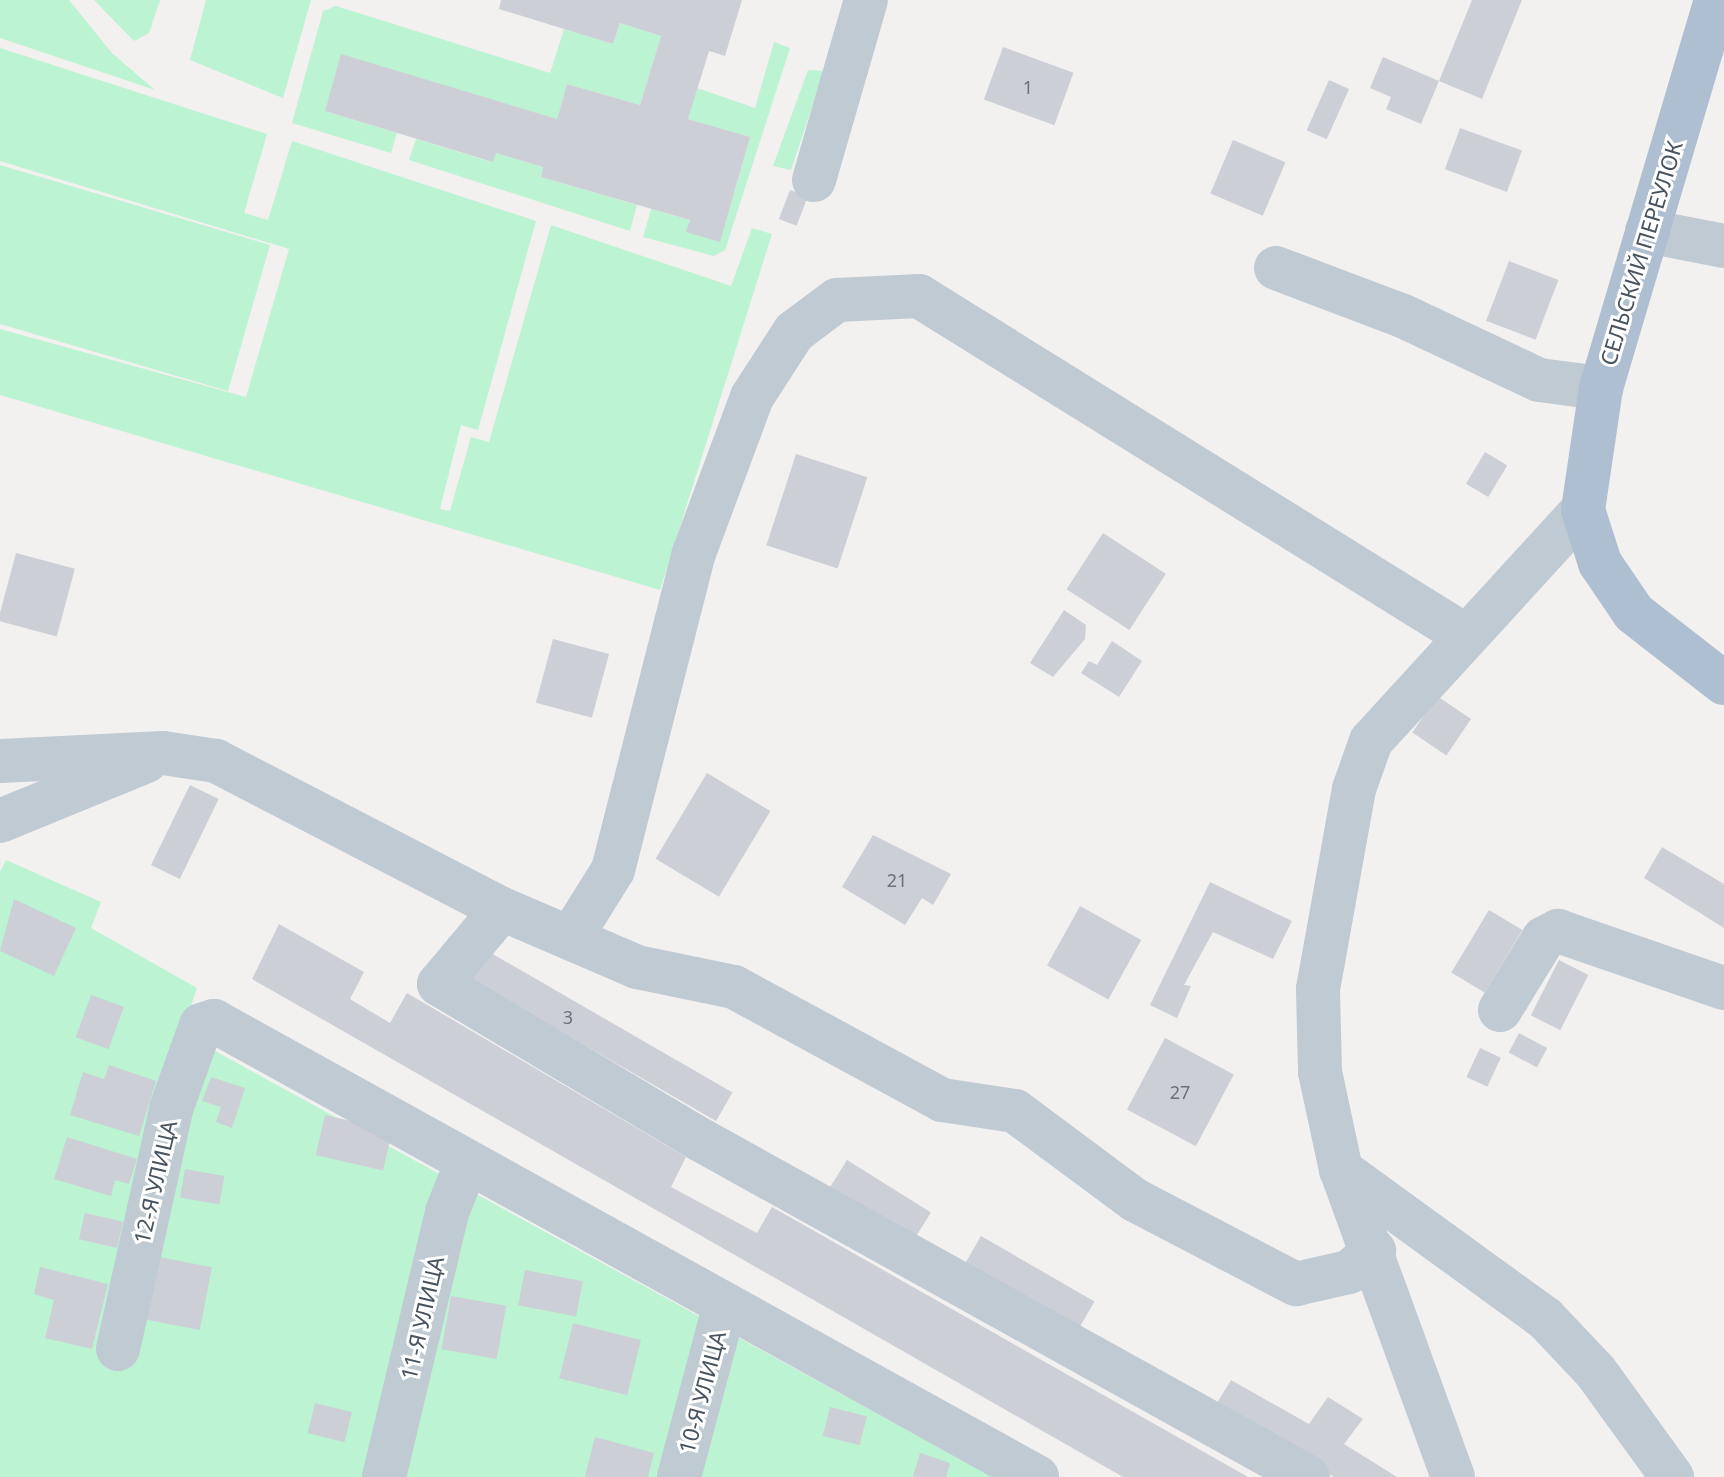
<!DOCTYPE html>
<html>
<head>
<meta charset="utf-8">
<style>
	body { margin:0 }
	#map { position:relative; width:1724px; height:1477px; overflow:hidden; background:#f3f0f0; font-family:"Noto Sans",sans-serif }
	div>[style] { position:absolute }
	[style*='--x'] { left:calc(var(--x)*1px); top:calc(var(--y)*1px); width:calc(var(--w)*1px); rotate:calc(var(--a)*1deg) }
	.green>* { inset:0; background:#bcf3d2 }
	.building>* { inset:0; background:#cccfd5; transform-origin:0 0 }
	.minor>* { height:44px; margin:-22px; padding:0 22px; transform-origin:22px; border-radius:22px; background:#c0cad3 }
	.major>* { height:44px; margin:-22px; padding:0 22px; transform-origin:22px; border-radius:22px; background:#aebfd1 }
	span { translate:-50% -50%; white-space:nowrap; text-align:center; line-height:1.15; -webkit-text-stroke:6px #fff; paint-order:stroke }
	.number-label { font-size:18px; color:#68727c }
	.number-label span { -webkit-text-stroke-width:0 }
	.street-label { font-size:22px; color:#47535f }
</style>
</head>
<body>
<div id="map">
	<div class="green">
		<div style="clip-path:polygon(0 0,69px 0,112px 53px,155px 90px,0 38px)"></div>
		<div style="clip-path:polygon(94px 0,160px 0,149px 33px,134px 41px)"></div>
		<div style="clip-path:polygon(206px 0,311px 0,283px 98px,190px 60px)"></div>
		<div style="clip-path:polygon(336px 6px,550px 73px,564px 29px,613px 44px,620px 23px,661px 36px,640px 105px,567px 84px,557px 119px,342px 55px,325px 111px,397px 133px,391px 153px,292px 123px,323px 11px)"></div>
		<div style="clip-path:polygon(774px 42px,790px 48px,725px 250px,714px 256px,643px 237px,651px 209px,690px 220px,687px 232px,720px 241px,750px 137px,688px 119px,697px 88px,755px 108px)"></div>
		<div style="clip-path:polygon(0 48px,267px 134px,244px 213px,268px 220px,292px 141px,536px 221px,478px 430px,461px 425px,440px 509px,450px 511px,471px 437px,489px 442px,551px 225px,731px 286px,752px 228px,772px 234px,660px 590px,0 395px,0 329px,246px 397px,289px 249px,0 161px)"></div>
		<div style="clip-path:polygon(808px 70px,824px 71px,791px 170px,773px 166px)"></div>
		<div style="clip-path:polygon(416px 139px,492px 162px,496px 153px,543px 167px,541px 177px,637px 205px,630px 231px,409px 160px)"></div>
		<div style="clip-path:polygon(0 165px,270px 245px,228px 391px,0 324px)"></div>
		<div style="clip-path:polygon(6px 860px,101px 902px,91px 928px,197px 988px,182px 1033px,993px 1477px,0 1477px,0 872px)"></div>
	</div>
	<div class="building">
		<div style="clip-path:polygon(501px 0,742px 0,725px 56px,709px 51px,688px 119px,750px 137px,720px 242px,686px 232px,690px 220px,541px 177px,543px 167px,496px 153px,493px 162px,325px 111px,341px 54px,557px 119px,567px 84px,640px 105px,661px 36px,620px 23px,613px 44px,499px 9px)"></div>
		<div style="clip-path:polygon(1472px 0,1522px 0,1482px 99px,1439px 81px)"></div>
		<div style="left:1003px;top:47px;width:75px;height:56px;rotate:20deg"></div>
		<div style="clip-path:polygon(1383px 57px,1439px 81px,1421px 124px,1386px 109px,1391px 97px,1370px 88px)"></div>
		<div style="left:1329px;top:80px;width:22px;height:55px;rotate:24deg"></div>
		<div style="left:1460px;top:128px;width:66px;height:44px;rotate:20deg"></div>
		<div style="left:1233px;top:140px;width:57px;height:58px;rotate:23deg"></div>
		<div style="left:790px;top:190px;width:19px;height:31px;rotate:21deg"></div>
		<div style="left:1509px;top:261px;width:53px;height:64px;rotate:21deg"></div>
		<div style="left:1485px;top:452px;width:26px;height:37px;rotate:31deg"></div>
		<div style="left:796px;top:454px;width:75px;height:96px;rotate:18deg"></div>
		<div style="left:1103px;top:533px;width:75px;height:67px;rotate:33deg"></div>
		<div style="left:16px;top:553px;width:61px;height:70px;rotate:15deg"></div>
		<div style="clip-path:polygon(1064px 610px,1086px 625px,1085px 639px,1053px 677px,1030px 663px)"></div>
		<div style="left:553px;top:639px;width:58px;height:66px;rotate:15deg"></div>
		<div style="clip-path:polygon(1112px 641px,1142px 661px,1119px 697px,1081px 673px,1089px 661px,1097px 665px)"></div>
		<div style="left:1437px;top:696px;width:41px;height:44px;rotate:34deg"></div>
		<div style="left:707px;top:773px;width:74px;height:100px;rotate:31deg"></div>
		<div style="left:190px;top:785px;width:32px;height:89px;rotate:26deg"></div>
		<div style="clip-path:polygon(873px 835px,951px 874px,933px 905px,922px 898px,905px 925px,842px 887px)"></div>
		<div style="clip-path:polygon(1662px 847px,1724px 884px,1724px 928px,1644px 878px)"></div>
		<div style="clip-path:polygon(1210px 882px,1292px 921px,1273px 959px,1213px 932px,1184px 985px,1191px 986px,1177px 1018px,1150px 1005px)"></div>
		<div style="clip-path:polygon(14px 899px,76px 928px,54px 976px,0 951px)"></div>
		<div style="left:1080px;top:906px;width:70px;height:68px;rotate:29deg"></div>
		<div style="left:1489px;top:910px;width:39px;height:73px;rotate:31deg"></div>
		<div style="clip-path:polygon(279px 924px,364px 972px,350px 999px,390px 1023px,407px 993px,686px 1157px,671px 1187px,757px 1233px,772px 1207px,1248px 1477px,1123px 1477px,252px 979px)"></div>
		<div style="left:484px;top:949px;width:287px;height:33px;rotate:30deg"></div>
		<div style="left:1559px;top:960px;width:33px;height:62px;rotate:27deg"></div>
		<div style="left:91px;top:995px;width:35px;height:45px;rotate:20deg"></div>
		<div style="left:1519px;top:1033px;width:32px;height:22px;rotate:28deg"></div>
		<div style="left:1165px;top:1038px;width:78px;height:81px;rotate:28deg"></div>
		<div style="left:1480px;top:1048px;width:23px;height:32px;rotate:25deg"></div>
		<div style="clip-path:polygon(109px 1065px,156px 1081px,139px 1136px,70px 1115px,83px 1072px,104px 1079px)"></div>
		<div style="clip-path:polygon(211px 1077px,245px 1088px,232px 1128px,216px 1122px,221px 1107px,202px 1101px)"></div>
		<div style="left:325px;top:1115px;width:69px;height:41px;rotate:13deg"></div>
		<div style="clip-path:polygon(67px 1137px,137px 1159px,129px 1184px,115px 1180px,111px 1196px,54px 1179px)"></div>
		<div style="left:847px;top:1160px;width:99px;height:32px;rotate:32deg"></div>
		<div style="left:185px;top:1169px;width:40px;height:29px;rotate:10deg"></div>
		<div style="left:85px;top:1213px;width:39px;height:27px;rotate:13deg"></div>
		<div style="left:981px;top:1236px;width:131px;height:35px;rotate:30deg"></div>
		<div style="left:154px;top:1256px;width:59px;height:64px;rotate:11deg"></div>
		<div style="clip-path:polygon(40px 1267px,108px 1284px,92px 1349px,45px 1338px,54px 1300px,34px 1294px)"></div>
		<div style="left:525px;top:1270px;width:59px;height:36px;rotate:11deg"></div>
		<div style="left:451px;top:1296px;width:56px;height:54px;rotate:10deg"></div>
		<div style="left:573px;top:1323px;width:70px;height:57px;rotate:14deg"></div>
		<div style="clip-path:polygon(1231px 1380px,1309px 1424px,1328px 1397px,1363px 1419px,1344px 1444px,1397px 1477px,1334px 1477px,1214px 1408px)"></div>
		<div style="left:315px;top:1403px;width:38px;height:31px;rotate:14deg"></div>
		<div style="left:830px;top:1407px;width:38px;height:30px;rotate:14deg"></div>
		<div style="clip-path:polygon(595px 1437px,654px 1453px,648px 1477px,585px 1477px)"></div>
		<div style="clip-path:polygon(920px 1453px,950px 1463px,946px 1477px,913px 1477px)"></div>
	</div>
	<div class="minor">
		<div style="--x:814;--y:180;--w:187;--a:-73.9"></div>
		<div style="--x:1647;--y:231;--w:78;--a:11"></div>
		<div style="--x:1276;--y:268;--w:136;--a:20.7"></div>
		<div style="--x:1403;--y:316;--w:150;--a:25.2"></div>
		<div style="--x:1539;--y:380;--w:63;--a:7.4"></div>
		<div style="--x:0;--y:761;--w:163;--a:-2.8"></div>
		<div style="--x:163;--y:753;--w:54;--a:8.6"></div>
		<div style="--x:216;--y:761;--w:322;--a:27.4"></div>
		<div style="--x:502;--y:909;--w:147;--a:23.2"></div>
		<div style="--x:637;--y:967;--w:99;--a:11.7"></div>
		<div style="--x:734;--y:987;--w:237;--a:28.5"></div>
		<div style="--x:942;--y:1100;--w:74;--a:8.6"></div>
		<div style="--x:1015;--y:1111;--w:149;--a:36.6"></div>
		<div style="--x:1135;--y:1200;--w:182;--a:27.6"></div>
		<div style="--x:1296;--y:1284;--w:54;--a:-12.8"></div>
		<div style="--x:1349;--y:1272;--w:33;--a:-40"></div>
		<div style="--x:0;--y:821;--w:158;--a:-22.3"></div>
		<div style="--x:502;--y:909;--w:98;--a:130"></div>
		<div style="--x:439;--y:984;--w:305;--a:30.8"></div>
		<div style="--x:701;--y:1140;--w:694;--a:29.04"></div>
		<div style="--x:573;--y:934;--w:75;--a:-58"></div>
		<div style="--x:613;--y:870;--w:327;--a:-75.7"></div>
		<div style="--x:694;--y:553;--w:166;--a:-69.6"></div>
		<div style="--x:752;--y:397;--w:77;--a:-57.1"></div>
		<div style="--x:794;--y:332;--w:54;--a:-36.7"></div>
		<div style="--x:837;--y:300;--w:82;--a:-2.8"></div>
		<div style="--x:919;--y:296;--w:644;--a:31.86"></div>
		<div style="--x:1500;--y:1010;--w:84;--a:-58.6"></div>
		<div style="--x:1544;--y:938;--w:16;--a:-27"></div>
		<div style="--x:1558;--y:931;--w:176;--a:19"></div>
		<div style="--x:1341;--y:1170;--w:252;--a:36"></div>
		<div style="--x:1545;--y:1318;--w:74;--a:46.6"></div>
		<div style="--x:1596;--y:1372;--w:130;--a:54.1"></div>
		<div style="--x:118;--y:1349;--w:246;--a:-77.5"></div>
		<div style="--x:171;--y:1109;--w:89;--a:-70.3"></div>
		<div style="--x:201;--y:1025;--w:14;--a:-17"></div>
		<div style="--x:214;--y:1021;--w:941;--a:28.99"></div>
		<div style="--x:384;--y:1477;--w:272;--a:-76.6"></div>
		<div style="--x:447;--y:1212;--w:54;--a:-68.2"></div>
		<div style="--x:679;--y:1477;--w:175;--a:-75.1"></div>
		<div style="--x:1453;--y:1477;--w:327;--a:-110"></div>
		<div style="--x:1341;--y:1170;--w:100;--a:-102.1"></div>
		<div style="--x:1320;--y:1072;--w:83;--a:-91.4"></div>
		<div style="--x:1318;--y:989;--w:203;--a:-79.8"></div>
		<div style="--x:1354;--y:789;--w:51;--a:-70.5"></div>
		<div style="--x:1371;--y:741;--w:314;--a:-47.5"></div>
	</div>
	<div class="major">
		<div style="--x:1716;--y:0;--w:405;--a:106.5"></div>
		<div style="--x:1601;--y:388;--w:123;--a:98.4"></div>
		<div style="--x:1583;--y:510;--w:56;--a:72.2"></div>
		<div style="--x:1600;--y:563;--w:60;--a:55.8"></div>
		<div style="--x:1634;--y:613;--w:114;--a:37.9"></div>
	</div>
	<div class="number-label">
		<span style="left:1028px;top:87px">1</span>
		<span style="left:897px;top:880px">21</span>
		<span style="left:568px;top:1017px">3</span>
		<span style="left:1180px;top:1092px">27</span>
	</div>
	<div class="street-label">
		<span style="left:1641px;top:253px;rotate:-73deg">СЕЛЬСКИЙ ПЕРЕУЛОК</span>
		<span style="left:155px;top:1182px;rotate:-77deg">12-Я УЛИЦА</span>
		<span style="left:422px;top:1318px;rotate:-77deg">11-Я УЛИЦА</span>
		<span style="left:702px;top:1392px;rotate:-75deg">10-Я УЛИЦА</span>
	</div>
</div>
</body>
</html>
